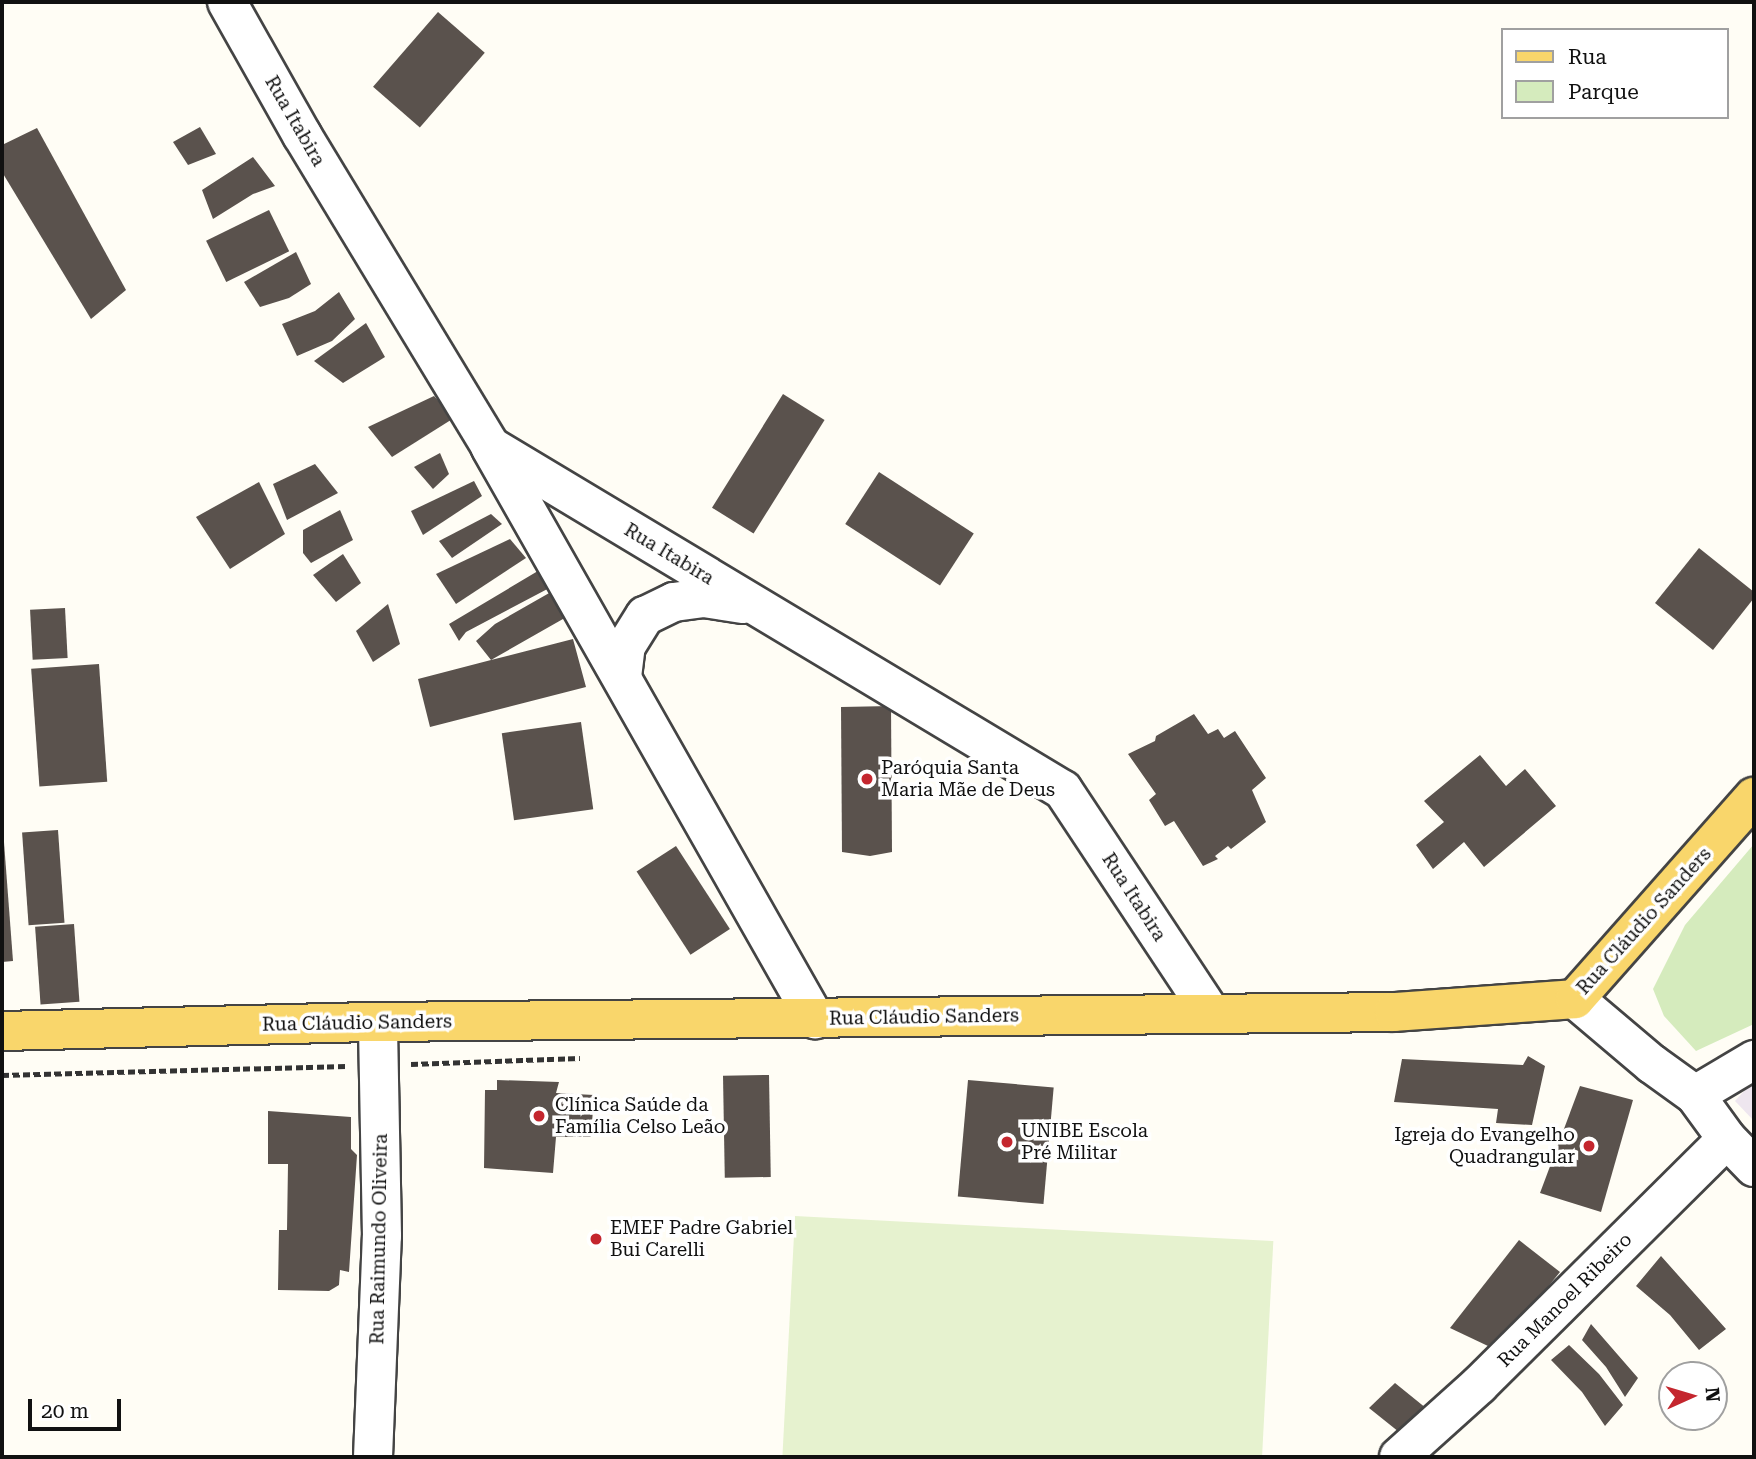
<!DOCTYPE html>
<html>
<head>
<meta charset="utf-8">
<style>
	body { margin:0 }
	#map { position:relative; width:1756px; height:1459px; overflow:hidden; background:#fffdf5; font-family:"Roboto Serif",serif }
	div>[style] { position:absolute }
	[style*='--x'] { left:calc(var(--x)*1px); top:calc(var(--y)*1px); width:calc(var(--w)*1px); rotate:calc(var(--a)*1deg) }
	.industrial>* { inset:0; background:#eee6ef }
	.green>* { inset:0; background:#d5ebbd }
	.pitch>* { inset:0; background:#e6f2cf; transform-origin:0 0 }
	.building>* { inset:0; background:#5a524d; transform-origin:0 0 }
	.path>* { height:4.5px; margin-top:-2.25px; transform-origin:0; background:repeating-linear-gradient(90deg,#333 0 7px,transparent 0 10.5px) }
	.roads { filter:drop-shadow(2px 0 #444) drop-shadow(-2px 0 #444) drop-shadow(0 2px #444) drop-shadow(0 -2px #444) }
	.minor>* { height:38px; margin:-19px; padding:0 19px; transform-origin:19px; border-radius:19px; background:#fff }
	.major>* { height:38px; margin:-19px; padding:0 19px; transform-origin:19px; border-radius:19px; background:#f9d66b }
	.dots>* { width:19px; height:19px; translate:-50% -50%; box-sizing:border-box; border:4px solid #fff; border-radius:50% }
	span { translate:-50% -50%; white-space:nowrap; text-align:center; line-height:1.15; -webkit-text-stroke:7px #fff; paint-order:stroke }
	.street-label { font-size:19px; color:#111 }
	.poi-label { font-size:19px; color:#111 }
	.left { translate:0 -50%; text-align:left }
	.right { translate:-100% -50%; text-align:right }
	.frame { position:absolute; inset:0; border:4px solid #111; pointer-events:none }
	.legend { position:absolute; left:1501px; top:28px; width:228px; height:91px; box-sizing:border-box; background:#fff; border:2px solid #a0a0a0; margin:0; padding:9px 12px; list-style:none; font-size:21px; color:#111 }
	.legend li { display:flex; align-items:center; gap:14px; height:35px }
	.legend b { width:35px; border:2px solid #a0a0a0 }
	.north { position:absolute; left:1658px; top:1361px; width:70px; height:70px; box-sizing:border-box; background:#fff; border:2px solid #a0a0a0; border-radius:50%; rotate:86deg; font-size:19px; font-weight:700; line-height:28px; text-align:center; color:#111 }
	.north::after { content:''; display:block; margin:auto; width:24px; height:32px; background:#c4262e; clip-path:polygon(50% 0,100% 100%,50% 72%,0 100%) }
	.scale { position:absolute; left:28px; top:1399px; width:93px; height:32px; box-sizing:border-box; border:4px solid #111; border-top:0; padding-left:9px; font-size:21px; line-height:24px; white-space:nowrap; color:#111; -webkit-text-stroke:5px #fff; paint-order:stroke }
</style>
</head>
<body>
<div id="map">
	<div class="industrial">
		<div style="clip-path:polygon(1754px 1080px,1754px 1121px,1735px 1101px)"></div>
	</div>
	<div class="green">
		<div style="clip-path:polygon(1754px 844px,1754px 1024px,1696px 1051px,1664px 1016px,1653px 989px,1685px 925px)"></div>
	</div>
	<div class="pitch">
		<div style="left:795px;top:1216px;width:479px;height:241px;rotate:3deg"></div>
	</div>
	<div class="building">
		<div style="left:438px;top:12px;width:62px;height:99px;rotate:41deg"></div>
		<div style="clip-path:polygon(200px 127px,216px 154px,188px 165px,173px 142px)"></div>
		<div style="clip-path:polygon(37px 128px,126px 290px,91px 319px,2px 172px,2px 145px)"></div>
		<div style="clip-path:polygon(253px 157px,275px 186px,253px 194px,213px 219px,202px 190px)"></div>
		<div style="left:269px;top:210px;width:46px;height:70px;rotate:64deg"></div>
		<div style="clip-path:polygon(296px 252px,311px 284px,289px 298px,260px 307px,244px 282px)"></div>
		<div style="clip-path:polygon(339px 292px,355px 319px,332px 341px,297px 356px,282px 324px,315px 311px)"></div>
		<div style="clip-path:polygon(366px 323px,385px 357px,343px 383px,314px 361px)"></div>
		<div style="left:783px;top:394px;width:49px;height:134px;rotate:32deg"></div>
		<div style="clip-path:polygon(434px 396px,454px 418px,392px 457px,368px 427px)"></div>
		<div style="clip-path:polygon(440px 453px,449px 474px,433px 489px,414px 467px)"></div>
		<div style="clip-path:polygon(315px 464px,338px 493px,287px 520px,273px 484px)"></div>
		<div style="left:879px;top:472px;width:113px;height:62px;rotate:33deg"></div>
		<div style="clip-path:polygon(474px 481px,482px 496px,423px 535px,411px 511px)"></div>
		<div style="clip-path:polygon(259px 482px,285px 534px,230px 569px,196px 517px)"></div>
		<div style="clip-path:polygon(340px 510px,353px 540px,311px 563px,303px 553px,303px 530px)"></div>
		<div style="clip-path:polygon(491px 514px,502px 524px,452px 558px,439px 541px)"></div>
		<div style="clip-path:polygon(510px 539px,526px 558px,456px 604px,436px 574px)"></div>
		<div style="clip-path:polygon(1699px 548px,1754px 592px,1754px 598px,1713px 650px,1655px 603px)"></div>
		<div style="clip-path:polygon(343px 554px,361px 583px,336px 602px,313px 575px)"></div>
		<div style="clip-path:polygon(548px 565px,555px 585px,466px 632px,459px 641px,449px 624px)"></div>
		<div style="clip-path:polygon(551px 592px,570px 615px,491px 660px,573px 639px,586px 687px,430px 727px,418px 679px,491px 660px,476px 641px,495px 624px)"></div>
		<div style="clip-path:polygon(388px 604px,400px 644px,373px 662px,356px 631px)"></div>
		<div style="left:65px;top:608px;width:50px;height:35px;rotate:87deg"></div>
		<div style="left:99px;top:664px;width:118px;height:68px;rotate:86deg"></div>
		<div style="clip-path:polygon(891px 706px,892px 852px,870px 856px,842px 852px,841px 707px)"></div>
		<div style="clip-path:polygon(1194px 714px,1208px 734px,1218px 729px,1224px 738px,1235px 731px,1266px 778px,1252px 790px,1266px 822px,1231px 849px,1228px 846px,1215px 856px,1218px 859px,1203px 866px,1174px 821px,1165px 826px,1149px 800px,1156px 794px,1128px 754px,1155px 741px,1156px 736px)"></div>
		<div style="left:581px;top:722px;width:88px;height:80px;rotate:82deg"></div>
		<div style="clip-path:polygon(1480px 755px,1506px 786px,1525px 769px,1556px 806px,1484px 867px,1464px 842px,1433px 869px,1416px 845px,1444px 822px,1424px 801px)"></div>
		<div style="clip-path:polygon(2px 816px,13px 961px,2px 962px)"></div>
		<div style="left:58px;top:830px;width:93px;height:36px;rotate:86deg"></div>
		<div style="left:676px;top:846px;width:99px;height:47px;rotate:57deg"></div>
		<div style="left:74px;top:924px;width:78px;height:39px;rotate:86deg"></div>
		<div style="clip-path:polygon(1528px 1056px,1545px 1066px,1532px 1125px,1496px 1123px,1498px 1109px,1394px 1102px,1402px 1059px,1523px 1065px)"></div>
		<div style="left:769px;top:1075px;width:102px;height:46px;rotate:89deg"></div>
		<div style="clip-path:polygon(497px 1080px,559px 1082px,556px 1093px,594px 1095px,591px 1137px,556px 1137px,553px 1173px,484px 1168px,485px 1090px,497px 1090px)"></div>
		<div style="left:968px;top:1080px;width:86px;height:117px;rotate:5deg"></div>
		<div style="clip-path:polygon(1580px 1086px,1633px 1100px,1601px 1212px,1540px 1193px)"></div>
		<div style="clip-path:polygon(268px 1111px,351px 1117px,351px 1149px,357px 1155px,349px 1272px,340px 1270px,339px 1285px,329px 1291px,278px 1290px,279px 1230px,287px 1230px,288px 1164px,268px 1164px)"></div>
		<div style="clip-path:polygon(1519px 1240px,1560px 1272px,1530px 1309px,1488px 1346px,1450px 1328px)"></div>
		<div style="clip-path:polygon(1661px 1256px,1726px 1329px,1699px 1350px,1670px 1315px,1636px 1286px)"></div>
		<div style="clip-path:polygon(1591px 1324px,1638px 1378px,1625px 1397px,1606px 1367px,1582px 1340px)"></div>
		<div style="clip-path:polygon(1569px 1345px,1599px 1374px,1623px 1405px,1605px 1426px,1582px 1392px,1551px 1360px)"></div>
		<div style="clip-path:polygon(1395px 1383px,1437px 1417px,1409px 1440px,1369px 1408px)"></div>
	</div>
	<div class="path">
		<div style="--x:411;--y:1064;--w:169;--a:-2"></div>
		<div style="--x:2;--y:1075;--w:344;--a:-1.5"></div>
	</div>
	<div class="roads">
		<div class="minor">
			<div style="--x:227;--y:2;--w:153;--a:60.6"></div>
			<div style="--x:302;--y:135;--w:363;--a:58.8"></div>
			<div style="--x:490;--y:446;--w:668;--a:30.98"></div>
			<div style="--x:1063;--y:790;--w:265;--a:56.5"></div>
			<div style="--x:491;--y:448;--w:657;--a:60.43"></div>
			<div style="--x:622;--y:677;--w:31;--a:-83"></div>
			<div style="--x:626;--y:646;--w:36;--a:-58"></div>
			<div style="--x:645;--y:616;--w:32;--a:-26"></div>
			<div style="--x:674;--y:602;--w:30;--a:-8"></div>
			<div style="--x:704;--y:598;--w:39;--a:9"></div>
			<div style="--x:1575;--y:999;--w:101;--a:40.2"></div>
			<div style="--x:1652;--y:1064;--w:53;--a:35.8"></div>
			<div style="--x:1695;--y:1095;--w:54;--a:54"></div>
			<div style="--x:1727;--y:1139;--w:39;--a:46"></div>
			<div style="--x:1695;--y:1095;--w:69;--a:-30.7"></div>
			<div style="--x:373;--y:1457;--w:221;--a:-87.7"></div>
			<div style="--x:382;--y:1236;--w:214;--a:-91.1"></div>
			<div style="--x:1399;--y:1457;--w:108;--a:-42"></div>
			<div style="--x:1479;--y:1385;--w:349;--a:-44.8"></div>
		</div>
		<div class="major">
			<div style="--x:2;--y:1031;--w:376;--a:-1.4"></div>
			<div style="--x:378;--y:1022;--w:1016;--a:-0.56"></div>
			<div style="--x:1394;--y:1012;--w:181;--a:-4.1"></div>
			<div style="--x:1575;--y:999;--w:270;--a:-48.5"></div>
		</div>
	</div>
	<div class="dots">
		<div style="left:867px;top:779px;background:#c4262e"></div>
		<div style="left:539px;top:1116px;background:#c4262e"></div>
		<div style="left:1007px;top:1142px;background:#c4262e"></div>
		<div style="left:1589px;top:1146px;background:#c4262e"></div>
		<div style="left:596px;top:1239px;background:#c4262e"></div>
	</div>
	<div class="street-label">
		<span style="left:295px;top:121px;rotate:60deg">Rua Itabira</span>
		<span style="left:669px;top:554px;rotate:31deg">Rua Itabira</span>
		<span style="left:1134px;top:897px;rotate:57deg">Rua Itabira</span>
		<span style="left:1644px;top:921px;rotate:-48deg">Rua Cláudio Sanders</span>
		<span style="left:924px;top:1017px;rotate:-1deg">Rua Cláudio Sanders</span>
		<span style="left:357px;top:1023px;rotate:-1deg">Rua Cláudio Sanders</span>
		<span style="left:379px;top:1239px;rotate:-89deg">Rua Raimundo Oliveira</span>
		<span style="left:1565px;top:1300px;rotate:-45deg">Rua Manoel Ribeiro</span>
	</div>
	<div class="poi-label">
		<span class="left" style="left:881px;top:779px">Paróquia Santa<br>Maria Mãe de Deus</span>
		<span class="left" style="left:555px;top:1116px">Clínica Saúde da<br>Família Celso Leão</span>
		<span class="left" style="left:1021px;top:1142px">UNIBE Escola<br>Pré Militar</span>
		<span class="right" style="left:1575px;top:1146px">Igreja do Evangelho<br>Quadrangular</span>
		<span class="left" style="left:610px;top:1239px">EMEF Padre Gabriel<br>Bui Carelli</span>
	</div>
	<div class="frame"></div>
	<ul class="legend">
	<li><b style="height:9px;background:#f9d66b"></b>Rua</li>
	<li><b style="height:19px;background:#d5ebbd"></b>Parque</li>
	</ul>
	<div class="north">N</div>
	<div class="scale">20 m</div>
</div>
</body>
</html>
